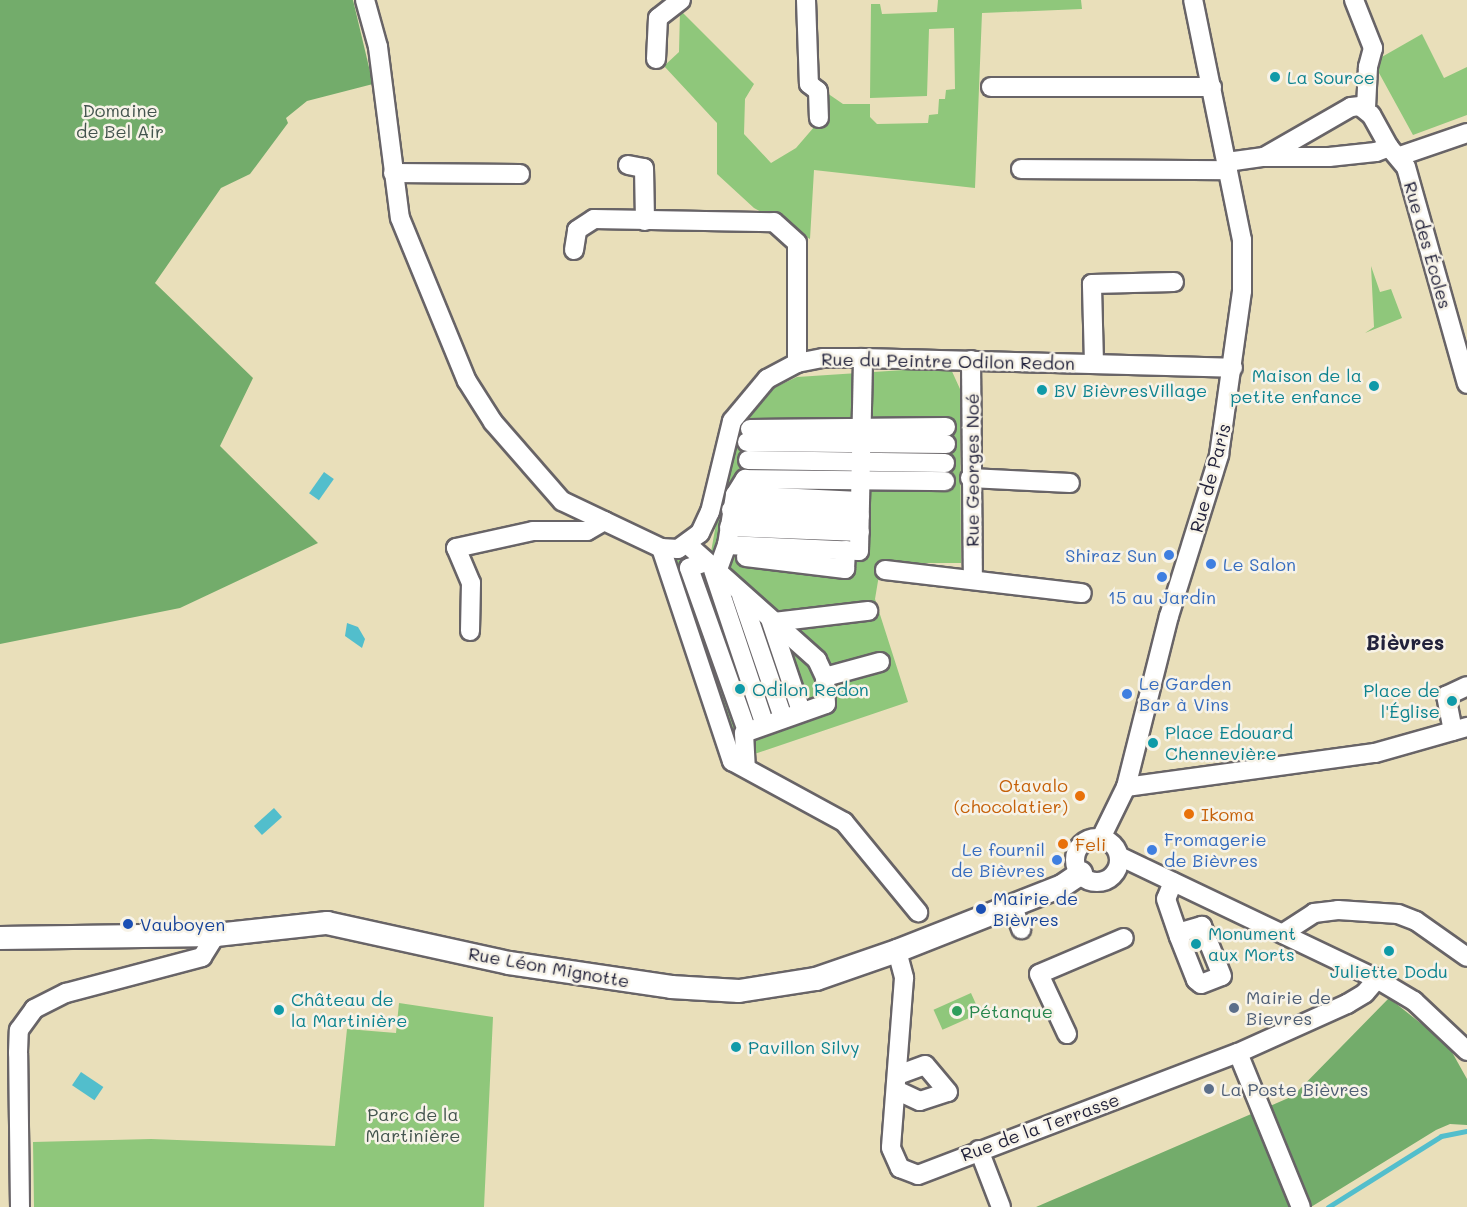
<!DOCTYPE html>
<html>
<head>
<meta charset="utf-8">
<style>
	body { margin:0 }
	#map { position:relative; width:1467px; height:1207px; overflow:hidden; background:#e9dfba; font-family:Mali,sans-serif }
	div>[style] { position:absolute }
	[style*='--x'] { left:calc(var(--x)*1px); top:calc(var(--y)*1px); width:calc(var(--w)*1px); rotate:calc(var(--a)*1deg) }
	.green>* { inset:0; background:#8fc77b; transform-origin:0 0 }
	.forest>* { inset:0; background:#73ac6b }
	.water>* { inset:0; background:#52becc; transform-origin:0 0 }
	.stream>* { height:5px; margin:-2.5px; padding:0 2.5px; transform-origin:2.5px; border-radius:2.5px; background:#52becc }
	.roads { filter:drop-shadow(2px 0 #686467) drop-shadow(-2px 0 #686467) drop-shadow(0 2px #686467) drop-shadow(0 -2px #686467) }
	.minor>* { height:18px; margin:-9px; padding:0 9px; transform-origin:9px; border-radius:9px; background:#fff }
	.minor>.ring { margin:-9px; padding:0; box-sizing:content-box; background:none; border:18px solid #fff; border-radius:50% }
	.major>* { height:22px; margin:-11px; padding:0 11px; transform-origin:11px; border-radius:11px; background:#fff }
	.dots>* { width:16px; height:16px; translate:-50% -50%; box-sizing:border-box; border:3px solid #f7f3e8; border-radius:50% }
	span { translate:-50% -50%; white-space:nowrap; text-align:center; line-height:1.15; -webkit-text-stroke:5px #f7f3e8; paint-order:stroke }
	.culture-label { font-size:18px; color:#0d838f }
	.left { translate:0 -50%; text-align:left }
	.right { translate:-100% -50%; text-align:right }
	.park-label { font-size:18px; color:#43544e }
	.street-label { font-size:18px; color:#22223b }
	.shop-label { font-size:18px; color:#366cbe }
	.food-label { font-size:18px; color:#c56008 }
	.transit-label { font-size:18px; color:#164399 }
	.service-label { font-size:18px; color:#4e5e75 }
	.leisure-label { font-size:18px; color:#27864d }
	.quarter-label { font-size:21px; color:#22223b; font-weight:700 }
</style>
</head>
<body>
<div id="map">
	<div class="green">
		<div style="clip-path:polygon(938px 0,1081px 0,1082px 9px,982px 13px,975px 188px,814px 170px,810px 239px,754px 208px,717px 174px,717px 123px,664px 66px,679px 52px,680px 10px,754px 84px,745px 99px,744px 134px,771px 163px,796px 148px,827px 112px,827px 93px,843px 104px,870px 104px,870px 117px,877px 124px,928px 123px,929px 115px,938px 114px,939px 99px,945px 99px,946px 90px,955px 89px,954px 28px,929px 29px,927px 96px,870px 98px,871px 4px,880px 4px,882px 14px,937px 12px)"></div>
		<div style="clip-path:polygon(1422px 34px,1444px 78px,1467px 67px,1467px 115px,1413px 135px,1373px 62px)"></div>
		<div style="clip-path:polygon(1371px 266px,1380px 292px,1391px 289px,1402px 318px,1365px 333px,1374px 327px)"></div>
		<div style="clip-path:polygon(950px 367px,960px 389px,961px 563px,881px 563px,875px 599px,908px 702px,737px 760px,670px 562px,676px 555px,700px 556px,711px 552px,730px 445px,746px 415px,765px 392px,797px 377px)"></div>
		<div style="left:971px;top:993px;width:22px;height:41px;rotate:66deg"></div>
		<div style="clip-path:polygon(399px 1003px,493px 1017px,484px 1207px,34px 1207px,33px 1142px,151px 1139px,335px 1146px,347px 1029px,396px 1033px)"></div>
	</div>
	<div class="forest">
		<div style="clip-path:polygon(0 0,353px 0,373px 84px,307px 101px,286px 118px,288px 123px,250px 174px,221px 188px,155px 283px,253px 378px,220px 446px,318px 543px,180px 608px,0 644px)"></div>
		<div style="clip-path:polygon(1389px 998px,1448px 1045px,1467px 1079px,1467px 1125px,1450px 1124px,1436px 1130px,1311px 1207px,1036px 1207px,1293px 1096px)"></div>
	</div>
	<div class="water">
		<div style="left:324px;top:472px;width:12px;height:26px;rotate:35deg"></div>
		<div style="clip-path:polygon(347px 623px,358px 627px,365px 639px,362px 648px,345px 636px)"></div>
		<div style="left:274px;top:808px;width:12px;height:27px;rotate:48deg"></div>
		<div style="left:81px;top:1072px;width:27px;height:16px;rotate:34deg"></div>
	</div>
	<div class="stream">
		<div style="--x:1328;--y:1207;--w:133;--a:-32.1"></div>
		<div style="--x:1441;--y:1136;--w:26;--a:-11"></div>
	</div>
	<div class="roads">
		<div class="minor">
			<div style="--x:365;--y:0;--w:49;--a:74.5"></div>
			<div style="--x:378;--y:47;--w:172;--a:82.7"></div>
			<div style="--x:400;--y:218;--w:176;--a:67.7"></div>
			<div style="--x:467;--y:381;--w:49;--a:57.6"></div>
			<div style="--x:493;--y:422;--w:105;--a:48.9"></div>
			<div style="--x:562;--y:501;--w:110;--a:25.4"></div>
			<div style="--x:661;--y:548;--w:17;--a:3"></div>
			<div style="--x:678;--y:549;--w:27;--a:-36"></div>
			<div style="--x:700;--y:533;--w:23;--a:-65"></div>
			<div style="--x:710;--y:512;--w:94;--a:-76.4"></div>
			<div style="--x:732;--y:421;--w:55;--a:-50.2"></div>
			<div style="--x:767;--y:379;--w:34;--a:-28"></div>
			<div style="--x:797;--y:363;--w:26;--a:-11"></div>
			<div style="--x:823;--y:358;--w:40;--a:0"></div>
			<div style="--x:863;--y:358;--w:370;--a:1.5"></div>
			<div style="--x:806;--y:0;--w:84;--a:88"></div>
			<div style="--x:809;--y:84;--w:11;--a:38"></div>
			<div style="--x:818;--y:91;--w:27;--a:88"></div>
			<div style="--x:1354;--y:0;--w:52;--a:68.4"></div>
			<div style="--x:1373;--y:48;--w:20;--a:105"></div>
			<div style="--x:1368;--y:67;--w:41;--a:92.8"></div>
			<div style="--x:656;--y:59;--w:41;--a:-87.2"></div>
			<div style="--x:658;--y:18;--w:29;--a:-38"></div>
			<div style="--x:991;--y:87;--w:221;--a:0"></div>
			<div style="--x:1389;--y:147;--w:26;--a:50"></div>
			<div style="--x:1406;--y:167;--w:225;--a:74.3"></div>
			<div style="--x:1400;--y:156;--w:71;--a:-18.9"></div>
			<div style="--x:1227;--y:162;--w:37;--a:-8"></div>
			<div style="--x:1264;--y:157;--w:65;--a:0"></div>
			<div style="--x:1329;--y:157;--w:47;--a:-6.1"></div>
			<div style="--x:1376;--y:152;--w:14;--a:-21"></div>
			<div style="--x:1389;--y:147;--w:37;--a:-119"></div>
			<div style="--x:1371;--y:115;--w:14;--a:-141"></div>
			<div style="--x:1360;--y:106;--w:9;--a:174"></div>
			<div style="--x:1351;--y:107;--w:100;--a:150.1"></div>
			<div style="--x:628;--y:165;--w:16;--a:11"></div>
			<div style="--x:644;--y:168;--w:53;--a:88.9"></div>
			<div style="--x:1021;--y:169;--w:207;--a:0.3"></div>
			<div style="--x:393;--y:173;--w:127;--a:0.5"></div>
			<div style="--x:574;--y:250;--w:20;--a:-81"></div>
			<div style="--x:577;--y:230;--w:20;--a:-33"></div>
			<div style="--x:594;--y:219;--w:180;--a:1"></div>
			<div style="--x:774;--y:222;--w:31;--a:42"></div>
			<div style="--x:797;--y:243;--w:120;--a:90"></div>
			<div style="--x:971;--y:360;--w:219;--a:89.5"></div>
			<div style="--x:1094;--y:363;--w:79;--a:-91.5"></div>
			<div style="--x:1092;--y:284;--w:82;--a:-1.4"></div>
			<div style="--x:750;--y:429;--w:196;--a:-0.6"></div>
			<div style="--x:747;--y:442;--w:199;--a:0.6"></div>
			<div style="--x:748;--y:460;--w:197;--a:0.9"></div>
			<div style="--x:970;--y:478;--w:100;--a:2.9"></div>
			<div style="--x:735;--y:495;--w:125;--a:2.7"></div>
			<div style="--x:731;--y:510;--w:129;--a:2.7"></div>
			<div style="--x:729;--y:527;--w:131;--a:2.2"></div>
			<div style="--x:687;--y:544;--w:174;--a:41.7"></div>
			<div style="--x:817;--y:660;--w:19;--a:65"></div>
			<div style="--x:825;--y:677;--w:27;--a:88"></div>
			<div style="--x:826;--y:704;--w:87;--a:160.5"></div>
			<div style="--x:744;--y:733;--w:34;--a:87"></div>
			<div style="--x:727;--y:545;--w:132;--a:2.6"></div>
			<div style="--x:859;--y:551;--w:193;--a:-88.8"></div>
			<div style="--x:661;--y:548;--w:225;--a:71.6"></div>
			<div style="--x:732;--y:761;--w:128;--a:28.6"></div>
			<div style="--x:844;--y:822;--w:117;--a:50.6"></div>
			<div style="--x:746;--y:557;--w:100;--a:6.9"></div>
			<div style="--x:845;--y:569;--w:19;--a:-87"></div>
			<div style="--x:706;--y:562;--w:18;--a:161"></div>
			<div style="--x:689;--y:568;--w:173;--a:70.4"></div>
			<div style="--x:713;--y:570;--w:163;--a:71.5"></div>
			<div style="--x:885;--y:570;--w:198;--a:6.7"></div>
			<div style="--x:717;--y:572;--w:29;--a:-70"></div>
			<div style="--x:727;--y:545;--w:51;--a:-80.9"></div>
			<div style="--x:735;--y:495;--w:19;--a:-58"></div>
			<div style="--x:745;--y:479;--w:200;--a:0.6"></div>
			<div style="--x:741;--y:595;--w:130;--a:71.1"></div>
			<div style="--x:770;--y:619;--w:97;--a:71.4"></div>
			<div style="--x:774;--y:622;--w:95;--a:-6.7"></div>
			<div style="--x:470;--y:631;--w:48;--a:-88.8"></div>
			<div style="--x:471;--y:583;--w:38;--a:-113"></div>
			<div style="--x:456;--y:548;--w:79;--a:-12.4"></div>
			<div style="--x:533;--y:531;--w:54;--a:0"></div>
			<div style="--x:587;--y:531;--w:20;--a:-30"></div>
			<div style="--x:825;--y:677;--w:57;--a:-15.3"></div>
			<div style="--x:1453;--y:731;--w:36;--a:-101"></div>
			<div style="--x:1446;--y:696;--w:23;--a:-25"></div>
			<div style="--x:1126;--y:787;--w:251;--a:-7.8"></div>
			<div style="--x:1375;--y:753;--w:96;--a:-15.8"></div>
			<div style="--x:1101;--y:838;--w:57;--a:-63.9"></div>
			<div style="--x:1126;--y:787;--w:176;--a:-75.9"></div>
			<div style="--x:1169;--y:616;--w:169;--a:-72.7"></div>
			<div style="--x:1219;--y:455;--w:166;--a:-82"></div>
			<div style="--x:1242;--y:291;--w:51;--a:-90"></div>
			<div style="--x:1242;--y:240;--w:245;--a:-101.5"></div>
			<div class="ring" style="left:1075px;top:838px;width:26px;height:26px"></div>
			<div style="--x:1119;--y:856;--w:286;--a:25.5"></div>
			<div style="--x:1377;--y:979;--w:43;--a:30.7"></div>
			<div style="--x:1414;--y:1001;--w:73;--a:43.3"></div>
			<div style="--x:1173;--y:882;--w:18;--a:112"></div>
			<div style="--x:1166;--y:899;--w:40;--a:71.1"></div>
			<div style="--x:1179;--y:937;--w:46;--a:68.4"></div>
			<div style="--x:1196;--y:980;--w:6;--a:39"></div>
			<div style="--x:1201;--y:984;--w:22;--a:-21"></div>
			<div style="--x:1222;--y:976;--w:54;--a:-111.8"></div>
			<div style="--x:1202;--y:926;--w:25;--a:164"></div>
			<div style="--x:1012;--y:905;--w:26;--a:69"></div>
			<div style="--x:1285;--y:932;--w:35;--a:-33"></div>
			<div style="--x:1314;--y:913;--w:24;--a:-7"></div>
			<div style="--x:1338;--y:910;--w:60;--a:3.8"></div>
			<div style="--x:1398;--y:914;--w:19;--a:21"></div>
			<div style="--x:1416;--y:921;--w:62;--a:35.2"></div>
			<div style="--x:897;--y:951;--w:28;--a:75"></div>
			<div style="--x:904;--y:978;--w:170;--a:94.4"></div>
			<div style="--x:891;--y:1148;--w:22;--a:66"></div>
			<div style="--x:900;--y:1168;--w:19;--a:21"></div>
			<div style="--x:918;--y:1175;--w:342;--a:-20.9"></div>
			<div style="--x:1238;--y:1053;--w:120;--a:-24.2"></div>
			<div style="--x:1347;--y:1004;--w:21;--a:-31"></div>
			<div style="--x:1365;--y:993;--w:18;--a:-49"></div>
			<div style="--x:1067;--y:1034;--w:66;--a:-115"></div>
			<div style="--x:1039;--y:974;--w:92;--a:-23"></div>
			<div style="--x:1238;--y:1053;--w:166;--a:67.8"></div>
			<div style="--x:896;--y:1090;--w:26;--a:25"></div>
			<div style="--x:920;--y:1101;--w:29;--a:-18"></div>
			<div style="--x:948;--y:1092;--w:35;--a:-130"></div>
			<div style="--x:925;--y:1065;--w:29;--a:160"></div>
			<div style="--x:979;--y:1150;--w:61;--a:68.9"></div>
			<div style="--x:20;--y:1207;--w:154;--a:-90.7"></div>
			<div style="--x:18;--y:1053;--w:23;--a:-88"></div>
			<div style="--x:19;--y:1030;--w:26;--a:-54"></div>
			<div style="--x:34;--y:1009;--w:36;--a:-27"></div>
			<div style="--x:66;--y:993;--w:141;--a:-14.8"></div>
			<div style="--x:202;--y:957;--w:26;--a:-58"></div>
		</div>
		<div class="major">
			<div style="--x:0;--y:938;--w:216;--a:-0.8"></div>
			<div style="--x:216;--y:935;--w:112;--a:-6.2"></div>
			<div style="--x:327;--y:923;--w:186;--a:12.4"></div>
			<div style="--x:509;--y:963;--w:164;--a:8.4"></div>
			<div style="--x:671;--y:987;--w:68;--a:3.4"></div>
			<div style="--x:739;--y:991;--w:78;--a:-8.9"></div>
			<div style="--x:816;--y:979;--w:86;--a:-19.1"></div>
			<div style="--x:897;--y:951;--w:177;--a:-21.5"></div>
			<div style="--x:1062;--y:886;--w:23;--a:-34"></div>
		</div>
	</div>
	<div class="dots">
		<div style="left:1275px;top:77px;background:#0f9aa8"></div>
		<div style="left:1374px;top:386px;background:#0f9aa8"></div>
		<div style="left:1042px;top:390px;background:#0f9aa8"></div>
		<div style="left:1169px;top:555px;background:#3f7fe0"></div>
		<div style="left:1211px;top:564px;background:#3f7fe0"></div>
		<div style="left:1162px;top:577px;background:#3f7fe0"></div>
		<div style="left:740px;top:689px;background:#0f9aa8"></div>
		<div style="left:1127px;top:694px;background:#3f7fe0"></div>
		<div style="left:1452px;top:701px;background:#0f9aa8"></div>
		<div style="left:1153px;top:743px;background:#0f9aa8"></div>
		<div style="left:1080px;top:796px;background:#e8710a"></div>
		<div style="left:1189px;top:814px;background:#e8710a"></div>
		<div style="left:1063px;top:844px;background:#e8710a"></div>
		<div style="left:1152px;top:850px;background:#3f7fe0"></div>
		<div style="left:1057px;top:860px;background:#3f7fe0"></div>
		<div style="left:981px;top:909px;background:#1a4fb4"></div>
		<div style="left:128px;top:924px;background:#1a4fb4"></div>
		<div style="left:1196px;top:944px;background:#0f9aa8"></div>
		<div style="left:1389px;top:951px;background:#0f9aa8"></div>
		<div style="left:1234px;top:1008px;background:#5c6f8a"></div>
		<div style="left:279px;top:1010px;background:#0f9aa8"></div>
		<div style="left:957px;top:1011px;background:#2e9e5b"></div>
		<div style="left:736px;top:1047px;background:#0f9aa8"></div>
		<div style="left:1209px;top:1089px;background:#5c6f8a"></div>
	</div>
	<div class="culture-label">
		<span class="left" style="left:1287px;top:77px">La Source</span>
		<span class="right" style="left:1362px;top:386px">Maison de la<br>petite enfance</span>
		<span class="left" style="left:1054px;top:390px">BV BièvresVillage</span>
		<span class="left" style="left:752px;top:689px">Odilon Redon</span>
		<span class="right" style="left:1440px;top:701px">Place de<br>l'Église</span>
		<span class="left" style="left:1165px;top:743px">Place Edouard<br>Chennevière</span>
		<span class="left" style="left:1208px;top:944px">Monument<br>aux Morts</span>
		<span style="left:1389px;top:971px">Juliette Dodu</span>
		<span class="left" style="left:291px;top:1010px">Château de<br>la Martinière</span>
		<span class="left" style="left:748px;top:1047px">Pavillon Silvy</span>
	</div>
	<div class="park-label">
		<span style="left:120px;top:121px">Domaine<br>de Bel Air</span>
		<span style="left:413px;top:1125px">Parc de la<br>Martinière</span>
	</div>
	<div class="street-label">
		<span style="left:1428px;top:245px;rotate:74deg">Rue des Écoles</span>
		<span style="left:948px;top:361px;rotate:1deg">Rue du Peintre Odilon Redon</span>
		<span style="left:972px;top:470px;rotate:-90deg">Rue Georges Noé</span>
		<span style="left:1210px;top:478px;rotate:-75deg">Rue de Paris</span>
		<span style="left:549px;top:967px;rotate:10deg">Rue Léon Mignotte</span>
		<span style="left:1040px;top:1127px;rotate:-20deg">Rue de la Terrasse</span>
	</div>
	<div class="shop-label">
		<span class="right" style="left:1157px;top:555px">Shiraz Sun</span>
		<span class="left" style="left:1223px;top:564px">Le Salon</span>
		<span style="left:1162px;top:597px">15 au Jardin</span>
		<span class="left" style="left:1139px;top:694px">Le Garden<br>Bar à Vins</span>
		<span class="left" style="left:1164px;top:850px">Fromagerie<br>de Bièvres</span>
		<span class="right" style="left:1045px;top:860px">Le fournil<br>de Bièvres</span>
	</div>
	<div class="food-label">
		<span class="right" style="left:1068px;top:796px">Otavalo<br>(chocolatier)</span>
		<span class="left" style="left:1201px;top:814px">Ikoma</span>
		<span class="left" style="left:1075px;top:844px">Feli</span>
	</div>
	<div class="transit-label">
		<span class="left" style="left:993px;top:909px">Mairie de<br>Bièvres</span>
		<span class="left" style="left:140px;top:924px">Vauboyen</span>
	</div>
	<div class="service-label">
		<span class="left" style="left:1246px;top:1008px">Mairie de<br>Bievres</span>
		<span class="left" style="left:1221px;top:1089px">La Poste Bièvres</span>
	</div>
	<div class="leisure-label">
		<span class="left" style="left:969px;top:1011px">Pétanque</span>
	</div>
	<div class="quarter-label">
		<span style="left:1405px;top:642px">Bièvres</span>
	</div>
</div>
</body>
</html>
